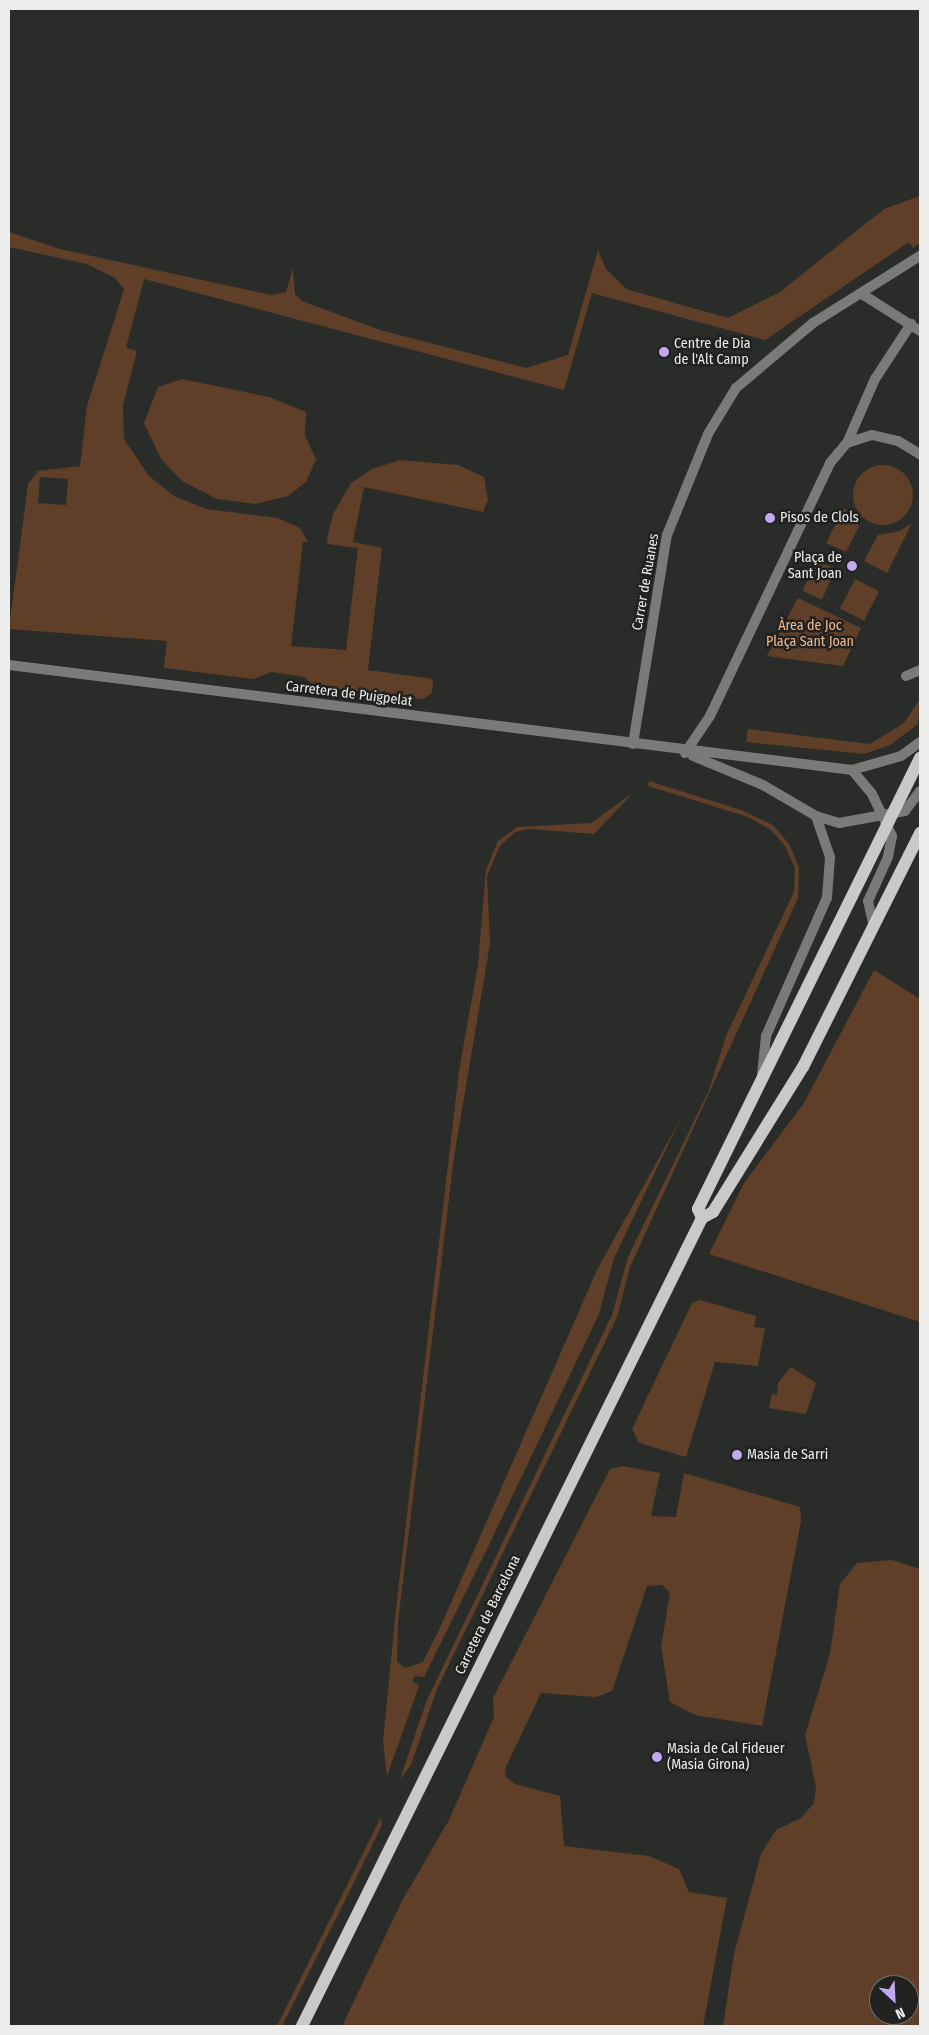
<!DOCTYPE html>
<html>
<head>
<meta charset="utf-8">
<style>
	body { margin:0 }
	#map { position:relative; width:929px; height:2035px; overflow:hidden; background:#2a2c29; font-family:"Fira Sans Condensed",sans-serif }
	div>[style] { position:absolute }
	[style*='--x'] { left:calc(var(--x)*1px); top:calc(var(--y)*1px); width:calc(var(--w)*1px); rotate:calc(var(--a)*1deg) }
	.green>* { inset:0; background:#603f28; transform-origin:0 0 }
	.round { border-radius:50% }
	.service>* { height:10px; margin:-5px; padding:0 5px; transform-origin:5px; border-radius:5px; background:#7a7a79 }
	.minor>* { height:10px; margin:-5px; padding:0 5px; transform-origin:5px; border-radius:5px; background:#7a7a79 }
	.tertiary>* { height:10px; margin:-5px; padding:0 5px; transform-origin:5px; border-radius:5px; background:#7a7a79 }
	.primary>* { height:12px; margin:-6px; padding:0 6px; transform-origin:6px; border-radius:6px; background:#cbc9c7 }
	.dots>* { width:14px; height:14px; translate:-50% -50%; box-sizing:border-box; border:2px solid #21221f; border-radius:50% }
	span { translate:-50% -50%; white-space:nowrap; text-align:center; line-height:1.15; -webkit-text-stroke:5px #21221f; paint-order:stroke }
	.poi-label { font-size:14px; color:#ededec }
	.left { translate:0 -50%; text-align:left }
	.right { translate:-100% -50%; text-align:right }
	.street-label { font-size:14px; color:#ededec }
	.park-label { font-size:14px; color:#f4b78d }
	.frame { position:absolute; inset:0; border:10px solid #ededec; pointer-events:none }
	.north { position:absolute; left:869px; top:1975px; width:50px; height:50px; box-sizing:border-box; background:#21221f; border:1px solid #737371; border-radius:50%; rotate:155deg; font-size:14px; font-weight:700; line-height:20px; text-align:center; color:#ededec }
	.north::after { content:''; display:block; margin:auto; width:18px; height:22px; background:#c1a8f3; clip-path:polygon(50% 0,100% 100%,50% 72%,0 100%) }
</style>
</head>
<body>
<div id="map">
	<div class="green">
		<div style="clip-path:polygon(evenodd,920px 196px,920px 243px,913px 248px,909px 242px,765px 340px,592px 293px,564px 390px,144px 279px,126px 348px,137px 351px,123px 405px,124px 439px,149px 476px,174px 496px,206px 509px,278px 518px,300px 528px,308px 542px,303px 542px,291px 646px,346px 650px,358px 548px,328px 544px,327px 539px,333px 514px,351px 483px,372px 469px,400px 460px,458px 465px,484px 477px,488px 500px,483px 512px,364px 487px,353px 542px,382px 548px,368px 670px,433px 679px,432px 693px,423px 699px,314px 686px,304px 677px,271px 672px,254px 679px,164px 668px,167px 641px,9px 629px,28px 484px,38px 471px,80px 466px,87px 406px,124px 289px,115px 278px,87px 264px,9px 247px,9px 232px,60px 249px,271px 295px,286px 292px,293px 268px,295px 294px,302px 301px,380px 330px,526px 368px,568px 355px,598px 250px,606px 269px,626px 289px,728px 318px,780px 292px,884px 209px,920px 196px,40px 477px,68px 479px,66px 505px,38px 503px,40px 477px)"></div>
		<div style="clip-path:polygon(182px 379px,269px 397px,306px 412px,305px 436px,316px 459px,306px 482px,288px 496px,255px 504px,217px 499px,182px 481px,161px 459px,144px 423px,158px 387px)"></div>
		<div class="round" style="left:853px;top:465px;width:60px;height:60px"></div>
		<div style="clip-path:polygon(844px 508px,859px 526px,846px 552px,826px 543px)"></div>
		<div style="clip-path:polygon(912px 523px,887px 573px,864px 561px,878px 535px,900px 531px)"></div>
		<div style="left:817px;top:560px;width:21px;height:34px;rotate:25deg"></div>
		<div style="left:855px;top:579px;width:27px;height:33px;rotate:27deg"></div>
		<div style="clip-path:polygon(798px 598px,861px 628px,843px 666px,767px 656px)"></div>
		<div style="clip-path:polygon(920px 699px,918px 724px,890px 745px,864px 754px,746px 742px,748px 729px,870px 744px,904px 723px)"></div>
		<div style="clip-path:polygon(649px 781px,744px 811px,773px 825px,789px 844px,799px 867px,798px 898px,630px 1267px,617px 1317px,437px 1689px,411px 1765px,400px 1779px,427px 1700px,612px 1315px,628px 1257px,709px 1090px,726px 1036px,794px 892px,795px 868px,785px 846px,770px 829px,748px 817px,648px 786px)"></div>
		<div style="clip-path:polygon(633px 793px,594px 834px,530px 829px,515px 832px,500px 846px,487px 876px,490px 944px,454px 1157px,398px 1622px,397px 1662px,405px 1668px,423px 1662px,439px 1630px,597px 1270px,681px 1118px,614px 1258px,599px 1314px,490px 1543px,424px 1677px,415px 1676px,412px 1681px,419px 1686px,387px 1776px,383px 1741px,397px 1600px,459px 1071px,478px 965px,486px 870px,498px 841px,517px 827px,591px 823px)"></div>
		<div style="clip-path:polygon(874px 970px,920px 999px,920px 1322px,709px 1254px,744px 1183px,804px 1103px)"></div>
		<div style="clip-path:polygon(700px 1300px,756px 1316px,754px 1327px,765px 1328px,758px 1366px,715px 1362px,686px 1457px,639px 1443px,632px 1429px,692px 1303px)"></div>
		<div style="clip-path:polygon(791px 1367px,816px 1383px,806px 1414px,769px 1408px,772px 1394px,777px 1395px,778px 1383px)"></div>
		<div style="clip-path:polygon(623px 1466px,660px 1473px,651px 1516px,676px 1517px,684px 1473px,800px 1507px,801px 1521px,762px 1726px,695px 1715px,670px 1702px,661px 1647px,670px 1593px,662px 1585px,647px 1586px,612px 1691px,596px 1697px,541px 1693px,505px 1769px,506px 1777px,515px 1784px,560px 1796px,564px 1846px,649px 1856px,679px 1869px,689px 1892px,727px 1898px,703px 2026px,342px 2026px,403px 1899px,449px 1820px,494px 1717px,493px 1698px,610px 1469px)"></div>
		<div style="clip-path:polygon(evenodd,892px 1560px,920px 1569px,920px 2026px,723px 2026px,734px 1954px,761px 1854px,776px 1830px,801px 1818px,814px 1803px,816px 1787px,805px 1735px,830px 1654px,840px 1584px,857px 1563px,892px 1560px,879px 1985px,909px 1985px,909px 2015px,879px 2015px,879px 1985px)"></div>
		<div style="clip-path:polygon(381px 1817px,382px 1825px,340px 1911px,282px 2026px,277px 2026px)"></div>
	</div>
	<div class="service">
		<div style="--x:906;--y:676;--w:15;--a:-23"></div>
	</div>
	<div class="minor">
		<div style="--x:862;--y:294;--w:69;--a:32.5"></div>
		<div style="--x:847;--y:443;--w:26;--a:-18"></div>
		<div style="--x:872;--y:435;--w:27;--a:13"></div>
		<div style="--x:898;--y:441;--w:26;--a:31"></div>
		<div style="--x:633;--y:744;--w:212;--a:-80.8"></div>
		<div style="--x:667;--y:535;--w:109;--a:-67.9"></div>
		<div style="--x:708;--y:434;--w:54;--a:-58.7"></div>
		<div style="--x:736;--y:388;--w:101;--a:-40.2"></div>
		<div style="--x:813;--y:323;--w:126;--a:-32.1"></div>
		<div style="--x:685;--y:753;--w:45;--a:-56"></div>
		<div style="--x:710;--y:716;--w:280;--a:-64.6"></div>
		<div style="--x:830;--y:463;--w:26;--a:-50"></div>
		<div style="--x:847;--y:443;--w:70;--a:-66.4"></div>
		<div style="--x:875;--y:379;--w:66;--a:-56.8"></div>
	</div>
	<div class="tertiary">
		<div style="--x:9;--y:665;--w:850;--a:7.1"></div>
		<div style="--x:852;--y:770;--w:51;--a:-15.9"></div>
		<div style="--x:901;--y:756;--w:24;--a:-36"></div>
		<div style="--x:693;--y:756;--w:76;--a:22.5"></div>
		<div style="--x:763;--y:785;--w:61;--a:30.3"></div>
		<div style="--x:816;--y:816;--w:24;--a:17"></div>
		<div style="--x:839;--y:823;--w:67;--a:-10.3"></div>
		<div style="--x:905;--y:811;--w:25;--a:-53"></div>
		<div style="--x:852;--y:770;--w:31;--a:50"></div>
		<div style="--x:872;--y:794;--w:47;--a:64.5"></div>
		<div style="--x:892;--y:836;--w:21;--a:101"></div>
		<div style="--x:888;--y:857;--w:48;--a:114.4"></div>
		<div style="--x:868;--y:901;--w:26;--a:77"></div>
		<div style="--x:762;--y:1074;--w:38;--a:-84"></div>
		<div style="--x:766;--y:1036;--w:151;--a:-66.2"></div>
		<div style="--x:827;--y:898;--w:41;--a:-85.8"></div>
		<div style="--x:830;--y:857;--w:43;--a:-108.9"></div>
	</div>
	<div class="primary">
		<div style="--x:702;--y:1218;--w:10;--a:-114"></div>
		<div style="--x:698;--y:1209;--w:503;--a:-63.79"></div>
		<div style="--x:702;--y:1218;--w:13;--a:-29"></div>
		<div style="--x:713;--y:1212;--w:171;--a:-58.2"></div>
		<div style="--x:803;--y:1067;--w:262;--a:-63.4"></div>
		<div style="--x:302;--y:2026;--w:902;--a:-63.66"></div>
	</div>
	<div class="dots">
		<div style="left:664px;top:352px;background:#c1a8f3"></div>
		<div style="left:770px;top:518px;background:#c1a8f3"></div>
		<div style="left:852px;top:566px;background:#c1a8f3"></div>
		<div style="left:737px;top:1455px;background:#c1a8f3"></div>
		<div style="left:657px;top:1757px;background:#c1a8f3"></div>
	</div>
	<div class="poi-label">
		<span class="left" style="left:674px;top:352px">Centre de Dia<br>de l'Alt Camp</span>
		<span class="left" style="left:780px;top:518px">Pisos de Clols</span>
		<span class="right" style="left:842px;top:566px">Plaça de<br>Sant Joan</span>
		<span class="left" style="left:747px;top:1455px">Masia de Sarri</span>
		<span class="left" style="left:667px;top:1757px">Masia de Cal Fideuer<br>(Masia Girona)</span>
	</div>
	<div class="street-label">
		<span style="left:646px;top:582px;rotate:-80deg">Carrer de Ruanes</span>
		<span style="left:349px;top:694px;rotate:7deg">Carretera de Puigpelat</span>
		<span style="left:488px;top:1615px;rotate:-64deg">Carretera de Barcelona</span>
	</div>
	<div class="park-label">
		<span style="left:810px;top:634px">Àrea de Joc<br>Plaça Sant Joan</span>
	</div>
	<div class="frame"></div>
	<div class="north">N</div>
</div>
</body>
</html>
